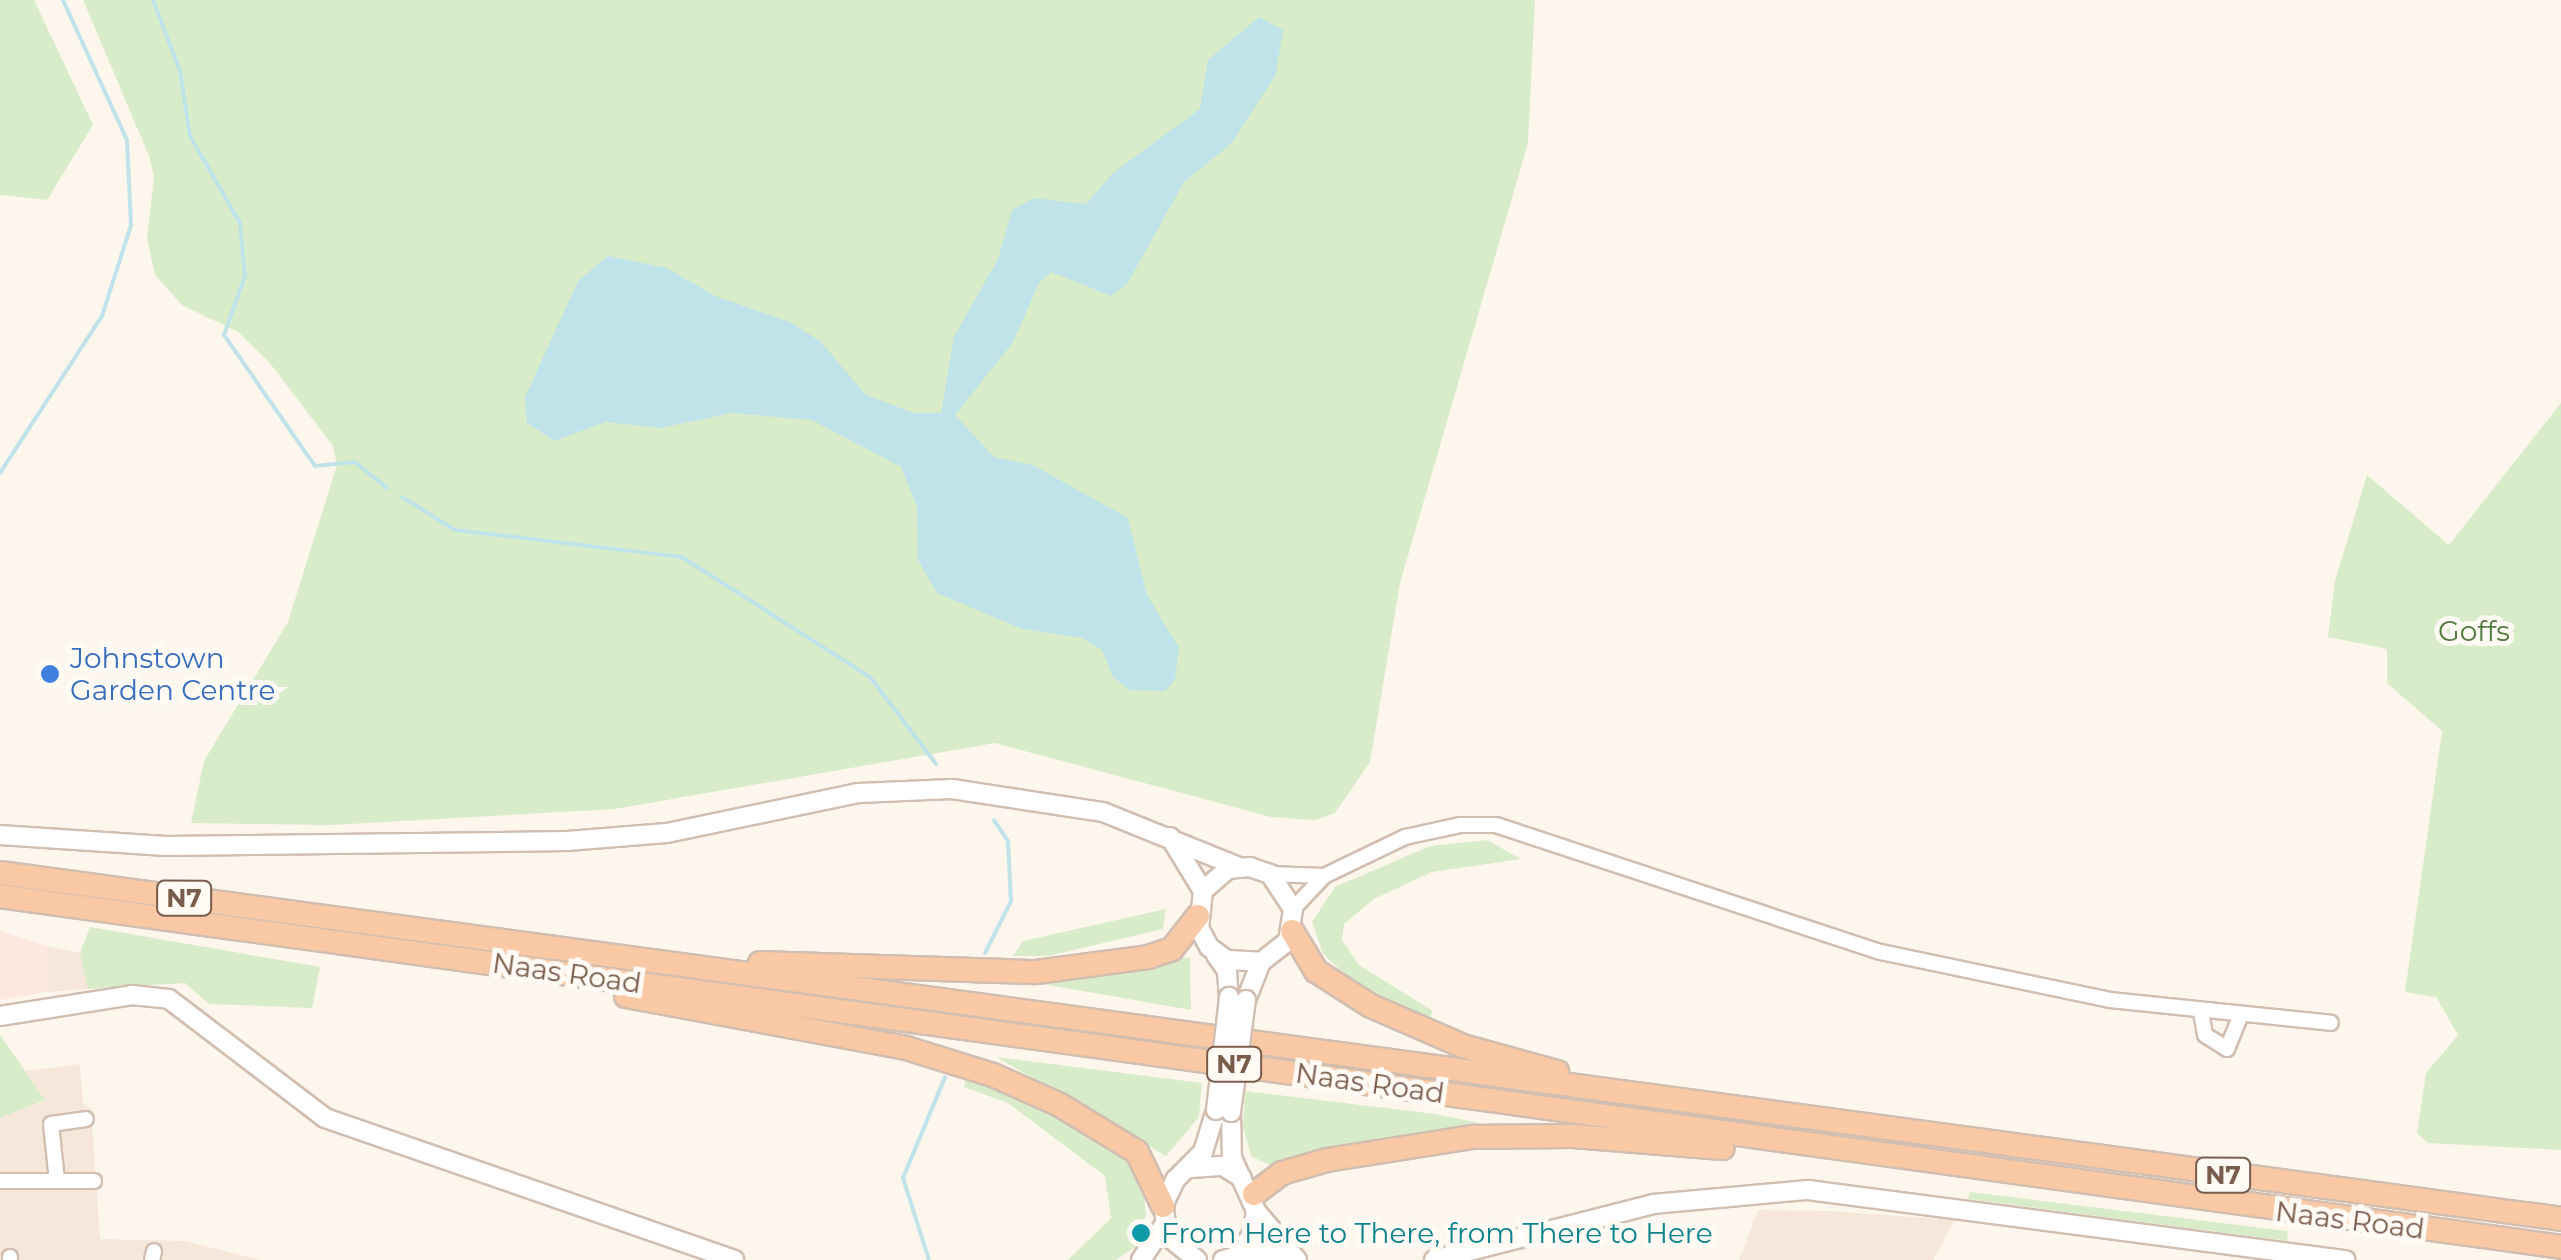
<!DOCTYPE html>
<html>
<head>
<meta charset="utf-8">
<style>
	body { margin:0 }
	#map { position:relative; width:2561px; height:1260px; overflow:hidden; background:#fdf6ec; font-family:Montserrat,sans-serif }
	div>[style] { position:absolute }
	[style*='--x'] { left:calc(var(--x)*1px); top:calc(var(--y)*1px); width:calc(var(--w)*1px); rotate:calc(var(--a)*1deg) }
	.residential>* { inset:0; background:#f5e8da }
	.commercial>* { inset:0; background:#fde8e0 }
	.green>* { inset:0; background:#d8ecc9 }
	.water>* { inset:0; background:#bfe3e8 }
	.stream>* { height:4px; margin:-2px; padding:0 2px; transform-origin:2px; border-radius:2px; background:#bfe3e8 }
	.roads { filter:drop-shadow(2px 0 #d1beb0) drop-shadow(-2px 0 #d1beb0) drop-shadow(0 2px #d1beb0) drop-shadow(0 -2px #d1beb0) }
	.minor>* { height:14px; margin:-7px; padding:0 7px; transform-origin:7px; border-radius:7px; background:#fff }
	.tertiary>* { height:18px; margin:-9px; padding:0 9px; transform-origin:9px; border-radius:9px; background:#fff }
	.trunk>* { height:22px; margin:-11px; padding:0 11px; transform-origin:11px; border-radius:11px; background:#f9c8a4 }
	.bridges { filter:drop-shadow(2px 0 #d1beb0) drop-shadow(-2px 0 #d1beb0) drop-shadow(0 2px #d1beb0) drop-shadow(0 -2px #d1beb0) }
	.tertiary-bridge>* { height:18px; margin:-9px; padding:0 9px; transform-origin:9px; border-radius:9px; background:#fff }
	.dots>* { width:28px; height:28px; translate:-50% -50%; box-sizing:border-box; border:5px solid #fffaf3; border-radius:50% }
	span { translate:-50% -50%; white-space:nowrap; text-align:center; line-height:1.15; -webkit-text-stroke:10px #fffaf3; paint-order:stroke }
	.shield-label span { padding:2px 8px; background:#fffaf3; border:2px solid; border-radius:8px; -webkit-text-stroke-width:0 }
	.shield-label { font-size:25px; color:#7a5c4d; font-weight:700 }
	.park-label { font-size:28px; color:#537a41 }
	.shop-label { font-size:28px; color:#366cbe }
	.left { translate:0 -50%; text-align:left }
	.street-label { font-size:28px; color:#7a5c4d }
	.culture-label { font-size:28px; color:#0d838f }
</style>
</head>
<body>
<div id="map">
	<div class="residential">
		<div style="clip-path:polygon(47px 946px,80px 953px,88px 989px,47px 992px)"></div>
		<div style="clip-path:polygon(80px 1064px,83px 1104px,91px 1108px,100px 1239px,185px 1241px,261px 1260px,0 1260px,0 1118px,44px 1101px,26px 1071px)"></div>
		<div style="clip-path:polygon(1758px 1210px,1830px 1211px,1955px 1220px,1933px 1260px,1739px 1260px)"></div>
	</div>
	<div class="commercial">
		<div style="clip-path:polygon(0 931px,47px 946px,47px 992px,0 1000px)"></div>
	</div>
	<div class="green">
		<div style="clip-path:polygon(0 0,34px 0,93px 125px,47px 200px,0 195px)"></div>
		<div style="clip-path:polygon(83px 0,1535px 0,1528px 143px,1400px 583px,1370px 762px,1335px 813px,1315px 820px,1271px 817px,995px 743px,615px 809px,332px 825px,191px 823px,204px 761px,288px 622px,337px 465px,333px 446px,269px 362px,238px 332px,182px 305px,155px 275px,147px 238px,154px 177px,149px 156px)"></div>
		<div style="clip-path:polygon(2561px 403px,2561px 1150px,2428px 1143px,2417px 1133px,2426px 1073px,2458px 1035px,2436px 997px,2405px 992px,2442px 731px,2387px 683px,2387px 649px,2328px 637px,2335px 581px,2367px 475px,2449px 545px)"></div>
		<div style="clip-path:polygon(1487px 840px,1521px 859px,1432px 872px,1374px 899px,1344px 924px,1342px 940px,1359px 965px,1433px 1011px,1428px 1021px,1356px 984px,1323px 954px,1312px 922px,1335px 887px,1430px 846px)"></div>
		<div style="clip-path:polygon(1166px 909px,1163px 929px,1048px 956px,1013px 956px,1023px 941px)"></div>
		<div style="clip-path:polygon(90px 927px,320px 967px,312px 1008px,209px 1004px,185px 983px,88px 989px,80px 953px)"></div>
		<div style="clip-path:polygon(1190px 957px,1191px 1010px,1020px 980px)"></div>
		<div style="clip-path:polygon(0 1035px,45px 1100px,0 1118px)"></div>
		<div style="clip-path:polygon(996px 1057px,1202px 1083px,1199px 1117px,1166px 1156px)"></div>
		<div style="clip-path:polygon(967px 1073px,1073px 1119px,1141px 1163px,1146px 1216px,1138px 1245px,1116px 1260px,1068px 1260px,1111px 1218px,1105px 1176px,1008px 1103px,964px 1087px)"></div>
		<div style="clip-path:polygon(1245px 1091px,1435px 1114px,1509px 1129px,1324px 1149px,1269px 1165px,1251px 1156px,1243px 1127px)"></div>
		<div style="clip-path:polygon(1970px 1192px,2287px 1231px,2288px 1241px,1968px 1199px)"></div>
	</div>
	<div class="water">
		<div style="clip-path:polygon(1259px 17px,1283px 30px,1276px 74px,1232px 143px,1184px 182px,1127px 284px,1111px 296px,1052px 272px,1040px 281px,1013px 342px,955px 415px,994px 457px,1033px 465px,1128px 518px,1147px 595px,1179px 648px,1175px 680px,1165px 691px,1130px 690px,1113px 677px,1102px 650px,1082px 638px,1022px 629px,937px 593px,918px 560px,917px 507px,901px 467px,812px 420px,732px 413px,660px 428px,606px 422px,554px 441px,527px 423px,525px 397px,578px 281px,608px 256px,667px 268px,715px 296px,790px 322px,820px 341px,866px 395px,914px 413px,941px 413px,954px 337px,998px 259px,1012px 210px,1034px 198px,1086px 204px,1114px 172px,1200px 109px,1208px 60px)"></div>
	</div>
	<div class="stream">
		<div style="--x:153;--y:0;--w:76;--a:69.2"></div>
		<div style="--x:180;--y:71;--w:66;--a:81.3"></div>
		<div style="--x:190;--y:136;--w:100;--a:60.1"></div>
		<div style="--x:240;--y:223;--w:53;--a:84.6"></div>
		<div style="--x:245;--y:276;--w:63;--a:109.6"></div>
		<div style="--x:224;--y:335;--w:160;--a:55.2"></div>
		<div style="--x:315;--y:466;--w:40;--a:-5.7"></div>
		<div style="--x:355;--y:462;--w:41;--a:39.1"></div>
		<div style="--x:0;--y:473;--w:187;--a:-57"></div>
		<div style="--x:102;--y:316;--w:96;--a:-72.3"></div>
		<div style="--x:131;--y:225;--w:85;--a:-92.7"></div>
		<div style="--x:127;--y:140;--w:154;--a:-114.6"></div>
		<div style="--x:402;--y:497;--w:62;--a:31.9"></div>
		<div style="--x:455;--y:530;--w:229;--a:6.8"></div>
		<div style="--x:682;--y:557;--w:223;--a:32.6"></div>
		<div style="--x:870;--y:677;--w:109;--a:52.8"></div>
		<div style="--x:985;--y:953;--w:58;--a:-63.4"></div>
		<div style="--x:1011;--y:901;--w:60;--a:-92.9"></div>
		<div style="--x:1008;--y:841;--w:25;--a:-124"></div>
		<div style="--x:929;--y:1260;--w:86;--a:-107.6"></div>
		<div style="--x:903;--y:1178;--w:109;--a:-67.4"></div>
	</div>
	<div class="roads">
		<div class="minor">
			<div style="--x:1270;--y:874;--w:54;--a:2.1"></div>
			<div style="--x:1293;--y:909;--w:45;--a:-46.8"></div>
			<div style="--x:1324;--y:876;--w:90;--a:-25.7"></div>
			<div style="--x:1405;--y:837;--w:56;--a:-12.3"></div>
			<div style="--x:1460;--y:825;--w:36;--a:0"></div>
			<div style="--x:1496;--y:825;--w:405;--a:18.3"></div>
			<div style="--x:1881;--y:952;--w:234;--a:11.8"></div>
			<div style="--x:2110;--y:1000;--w:222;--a:5.9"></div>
			<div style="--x:2201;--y:1012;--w:23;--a:80"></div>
			<div style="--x:2205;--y:1035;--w:26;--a:32"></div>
			<div style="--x:2227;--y:1049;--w:35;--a:-68"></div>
			<div style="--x:0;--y:1181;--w:94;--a:0"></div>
			<div style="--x:57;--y:1181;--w:57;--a:-96"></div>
			<div style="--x:51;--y:1124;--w:35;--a:-8"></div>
			<div style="--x:10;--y:1257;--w:3;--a:90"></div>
			<div style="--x:152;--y:1260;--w:9;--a:-77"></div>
		</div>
		<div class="tertiary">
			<div style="--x:0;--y:835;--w:166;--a:3.8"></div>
			<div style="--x:166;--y:846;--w:401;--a:-0.7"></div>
			<div style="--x:567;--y:841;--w:100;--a:-4.6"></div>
			<div style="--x:667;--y:833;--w:196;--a:-11.8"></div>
			<div style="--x:859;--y:793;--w:93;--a:-2.5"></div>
			<div style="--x:952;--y:789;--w:153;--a:8.7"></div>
			<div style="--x:1103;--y:812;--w:147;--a:22"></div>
			<div style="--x:1170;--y:837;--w:63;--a:58.6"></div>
			<div style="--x:1216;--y:955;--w:19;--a:55"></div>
			<div style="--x:1227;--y:971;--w:26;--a:86"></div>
			<div style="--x:1246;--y:1000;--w:41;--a:-68.5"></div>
			<div style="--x:1261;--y:962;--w:34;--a:-38"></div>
			<div style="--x:1288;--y:941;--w:32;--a:-81"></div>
			<div style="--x:1293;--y:909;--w:42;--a:-123.3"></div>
			<div style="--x:1270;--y:874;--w:21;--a:-161"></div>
			<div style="--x:1250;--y:867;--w:22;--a:175"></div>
			<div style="--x:1228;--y:869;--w:33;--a:139"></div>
			<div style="--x:1203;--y:891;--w:37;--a:96"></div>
			<div style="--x:1199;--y:928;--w:21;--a:62"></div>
			<div style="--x:1209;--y:947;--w:22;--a:36"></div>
			<div style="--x:1227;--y:960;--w:34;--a:3"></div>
			<div style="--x:0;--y:1016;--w:134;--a:-9"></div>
			<div style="--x:132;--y:995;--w:37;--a:6"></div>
			<div style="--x:169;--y:999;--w:196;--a:37.3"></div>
			<div style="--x:325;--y:1118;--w:433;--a:19.1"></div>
			<div style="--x:1231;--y:1112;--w:46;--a:88.8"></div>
			<div style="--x:1232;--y:1158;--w:58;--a:65.6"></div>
			<div style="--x:1256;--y:1211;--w:24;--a:99"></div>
			<div style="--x:1252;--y:1235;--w:26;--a:129"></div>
			<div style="--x:1191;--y:1168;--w:32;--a:-4"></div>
			<div style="--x:1223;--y:1166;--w:22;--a:32"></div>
			<div style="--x:1256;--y:1211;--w:64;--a:50.1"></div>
			<div style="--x:1141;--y:1260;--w:42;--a:-56.7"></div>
			<div style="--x:1197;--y:1260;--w:36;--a:-141"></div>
			<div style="--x:1169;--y:1237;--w:32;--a:-101"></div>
			<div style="--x:1163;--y:1206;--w:29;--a:-65"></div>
			<div style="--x:1175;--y:1180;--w:40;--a:-45"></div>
			<div style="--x:1203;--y:1152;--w:44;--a:-72.8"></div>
			<div style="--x:1223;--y:1260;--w:34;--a:-14"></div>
			<div style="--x:1256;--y:1252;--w:34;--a:14"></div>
			<div style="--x:1434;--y:1260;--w:226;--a:-14.3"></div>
			<div style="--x:1653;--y:1204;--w:156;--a:-5.2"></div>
			<div style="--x:1808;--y:1190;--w:542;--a:7.43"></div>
		</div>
		<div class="trunk">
			<div style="--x:0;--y:873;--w:2584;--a:7.69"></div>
			<div style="--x:0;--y:896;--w:2585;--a:7.8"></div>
			<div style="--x:1292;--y:931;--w:47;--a:59"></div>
			<div style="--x:1316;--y:971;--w:65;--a:32.5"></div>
			<div style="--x:1371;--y:1006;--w:100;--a:23.5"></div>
			<div style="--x:1463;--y:1046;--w:98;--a:15.5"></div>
			<div style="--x:760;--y:963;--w:276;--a:1.9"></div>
			<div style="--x:1036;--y:972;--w:113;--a:-7.6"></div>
			<div style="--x:1148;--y:957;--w:25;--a:-18"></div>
			<div style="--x:1172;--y:949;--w:42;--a:-51.8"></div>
			<div style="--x:626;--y:996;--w:285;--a:10.5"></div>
			<div style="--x:906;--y:1048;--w:91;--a:17.2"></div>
			<div style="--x:993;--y:1075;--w:73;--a:24.1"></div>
			<div style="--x:1060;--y:1105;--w:90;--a:31.4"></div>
			<div style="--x:1137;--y:1152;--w:60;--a:64.3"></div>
			<div style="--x:1254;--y:1194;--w:35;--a:-37"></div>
			<div style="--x:1282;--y:1173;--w:47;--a:-16.1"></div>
			<div style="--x:1327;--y:1160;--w:148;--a:-9"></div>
			<div style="--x:1473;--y:1137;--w:100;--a:-0.6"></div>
			<div style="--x:1573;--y:1136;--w:150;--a:4.6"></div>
		</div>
	</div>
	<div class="bridges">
		<div class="tertiary-bridge">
			<div style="--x:1216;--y:1110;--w:114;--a:-83.4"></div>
			<div style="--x:1231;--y:1112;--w:113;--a:-82.4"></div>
		</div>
	</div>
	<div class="dots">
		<div style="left:50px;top:674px;background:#3f7fe0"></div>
		<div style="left:1141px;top:1233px;background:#0f9aa8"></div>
	</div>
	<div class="shield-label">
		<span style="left:184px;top:898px">N7</span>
		<span style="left:1234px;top:1064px">N7</span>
		<span style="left:2223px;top:1175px">N7</span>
	</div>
	<div class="park-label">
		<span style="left:2474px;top:631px">Goffs</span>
	</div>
	<div class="shop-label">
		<span class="left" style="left:70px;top:674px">Johnstown<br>Garden Centre</span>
	</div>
	<div class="street-label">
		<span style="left:567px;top:973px;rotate:8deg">Naas Road</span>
		<span style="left:1370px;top:1083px;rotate:8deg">Naas Road</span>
		<span style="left:2350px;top:1220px;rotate:7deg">Naas Road</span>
	</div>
	<div class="culture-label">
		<span class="left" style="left:1161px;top:1233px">From Here to There, from There to Here</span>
	</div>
</div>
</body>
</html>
